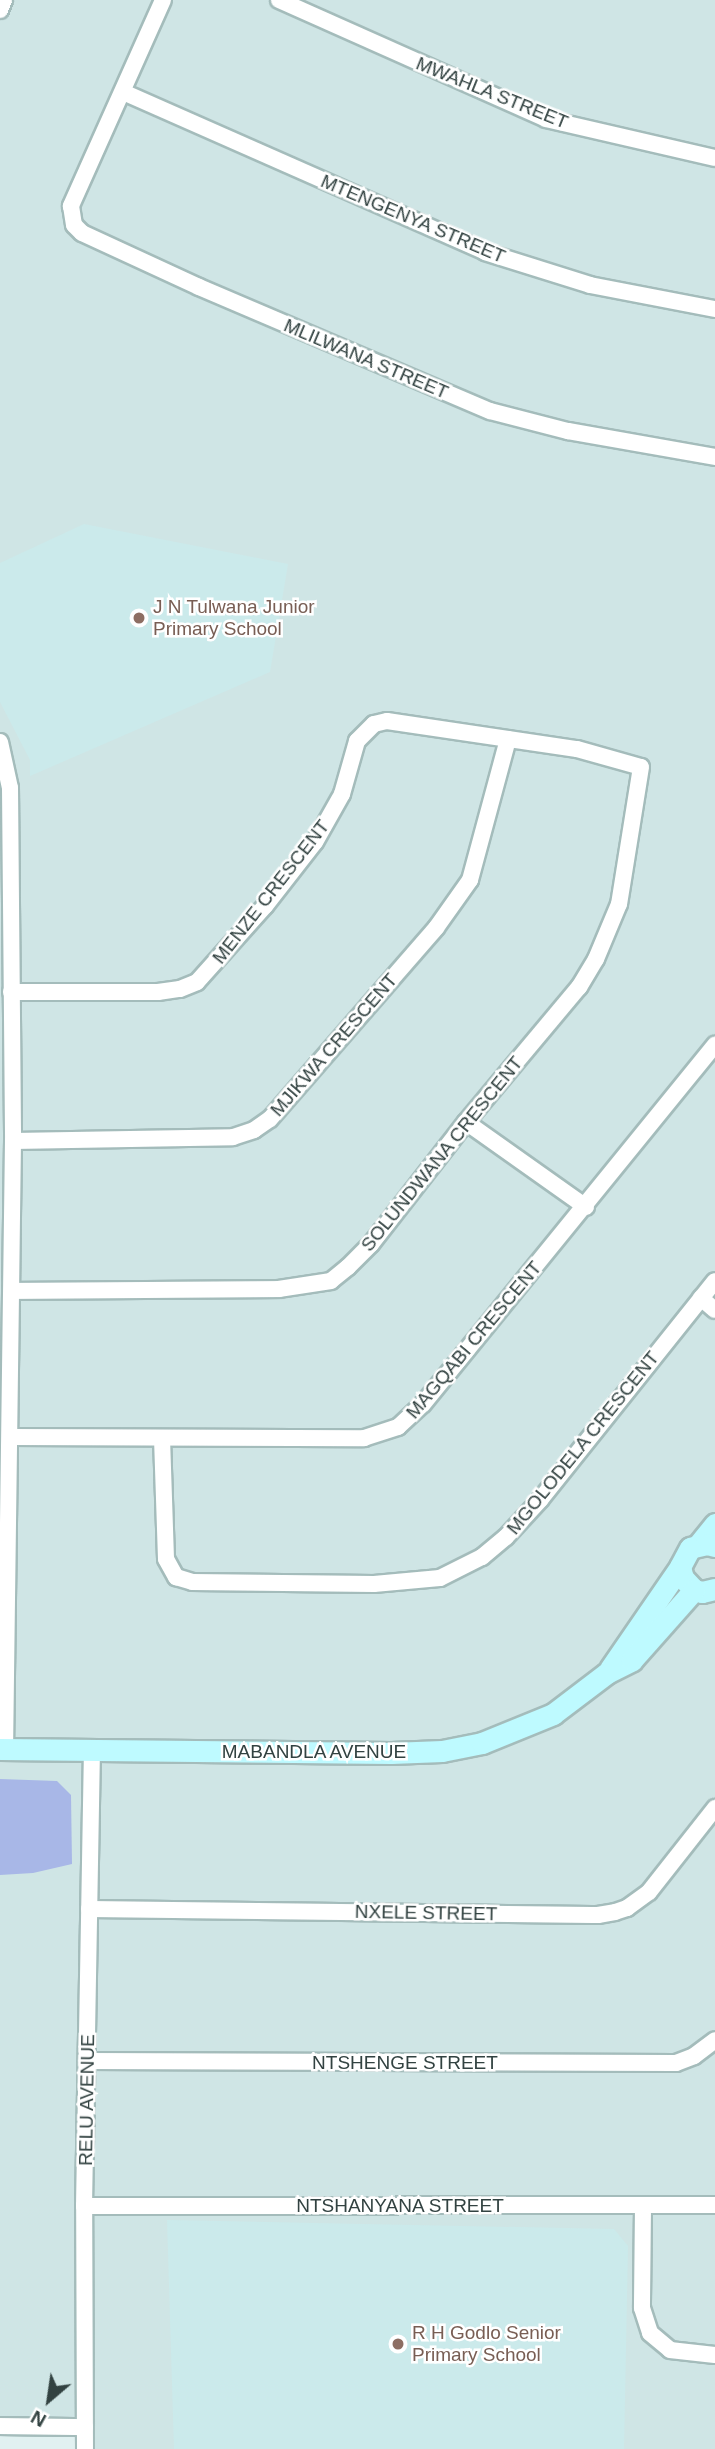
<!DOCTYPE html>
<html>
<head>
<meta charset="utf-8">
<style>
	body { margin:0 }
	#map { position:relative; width:715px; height:2449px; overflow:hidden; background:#e1f1f1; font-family:Helvetica,sans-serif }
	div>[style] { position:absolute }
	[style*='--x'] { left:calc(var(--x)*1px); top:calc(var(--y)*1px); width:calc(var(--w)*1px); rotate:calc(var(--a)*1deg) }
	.residential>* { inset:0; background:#cfe5e5 }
	.education>* { inset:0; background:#cbeaeb }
	.green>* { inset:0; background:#a8b7e7 }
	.roads { filter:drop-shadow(2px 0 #a4bcbb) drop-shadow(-2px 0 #a4bcbb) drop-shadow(0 2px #a4bcbb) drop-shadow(0 -2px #a4bcbb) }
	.street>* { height:16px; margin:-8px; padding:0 8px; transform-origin:8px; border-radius:8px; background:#fff }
	.secondary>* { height:21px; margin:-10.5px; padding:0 10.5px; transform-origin:10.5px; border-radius:10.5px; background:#befaff }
	.dots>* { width:19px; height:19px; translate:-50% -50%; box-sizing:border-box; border:4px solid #fff; border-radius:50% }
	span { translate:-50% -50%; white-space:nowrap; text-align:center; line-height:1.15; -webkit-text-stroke:5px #fff; paint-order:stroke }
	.street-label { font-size:19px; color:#324241 }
	.education-label { font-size:19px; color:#785e54 }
	.left { translate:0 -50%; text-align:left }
	.north { position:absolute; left:14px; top:2365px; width:70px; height:70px; -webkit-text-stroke:5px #fff; paint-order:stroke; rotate:209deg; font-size:19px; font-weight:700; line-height:28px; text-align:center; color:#324241 }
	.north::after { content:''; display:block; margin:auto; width:24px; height:32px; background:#324241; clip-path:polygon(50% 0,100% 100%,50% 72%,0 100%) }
</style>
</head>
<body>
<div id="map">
	<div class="residential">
		<div style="clip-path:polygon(0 0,715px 0,715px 2449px,85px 2449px,84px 2426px,0 2425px)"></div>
	</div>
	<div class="education">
		<div style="clip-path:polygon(84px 524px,288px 564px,270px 672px,30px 776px,30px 760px,0 702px,0 563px)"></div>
		<div style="clip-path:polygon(167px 2220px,614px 2229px,628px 2246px,624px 2449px,174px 2449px)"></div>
	</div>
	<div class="green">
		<div style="clip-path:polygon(0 1779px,57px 1781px,71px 1795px,72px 1864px,33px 1873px,0 1875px)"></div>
	</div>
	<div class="roads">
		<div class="street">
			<div style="--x:163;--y:0;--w:226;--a:114.1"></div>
			<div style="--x:71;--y:206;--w:19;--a:81"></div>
			<div style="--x:74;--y:225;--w:11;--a:45"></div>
			<div style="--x:82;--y:233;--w:129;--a:24.8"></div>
			<div style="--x:199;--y:287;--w:316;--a:23.1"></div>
			<div style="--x:490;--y:411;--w:81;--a:14.4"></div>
			<div style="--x:568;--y:431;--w:149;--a:10"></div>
			<div style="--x:279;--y:0;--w:292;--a:24"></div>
			<div style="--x:546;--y:119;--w:173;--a:13"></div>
			<div style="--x:0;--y:10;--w:11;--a:-68"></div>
			<div style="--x:123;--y:92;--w:396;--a:23.8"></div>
			<div style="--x:485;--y:252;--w:110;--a:17.4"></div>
			<div style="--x:590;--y:285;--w:127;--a:10.9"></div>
			<div style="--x:0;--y:742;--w:47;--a:77.7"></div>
			<div style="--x:10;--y:788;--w:353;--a:89.5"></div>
			<div style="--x:13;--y:1141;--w:608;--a:90.75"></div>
			<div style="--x:11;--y:992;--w:147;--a:0"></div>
			<div style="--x:158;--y:992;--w:22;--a:-8"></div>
			<div style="--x:180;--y:989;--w:18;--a:-22"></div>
			<div style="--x:197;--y:982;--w:102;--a:-48.2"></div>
			<div style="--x:265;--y:906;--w:81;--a:-52"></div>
			<div style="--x:315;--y:842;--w:55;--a:-60.6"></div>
			<div style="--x:342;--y:794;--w:55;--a:-74.2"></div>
			<div style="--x:357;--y:741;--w:24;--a:-45"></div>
			<div style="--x:374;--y:724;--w:13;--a:-13"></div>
			<div style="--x:387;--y:721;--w:192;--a:8.4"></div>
			<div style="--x:577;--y:749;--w:66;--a:15.7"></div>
			<div style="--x:641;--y:767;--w:139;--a:99.1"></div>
			<div style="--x:619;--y:904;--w:60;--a:112.7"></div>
			<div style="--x:596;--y:959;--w:33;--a:121"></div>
			<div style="--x:579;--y:987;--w:176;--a:129.9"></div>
			<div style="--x:466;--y:1122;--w:155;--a:127.9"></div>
			<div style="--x:371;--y:1244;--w:33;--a:135"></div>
			<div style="--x:348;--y:1267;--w:22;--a:141"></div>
			<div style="--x:331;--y:1281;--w:53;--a:171.3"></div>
			<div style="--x:279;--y:1289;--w:267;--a:179.6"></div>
			<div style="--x:466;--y:1122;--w:147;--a:35.3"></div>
			<div style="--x:13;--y:1141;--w:220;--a:-1"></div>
			<div style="--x:233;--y:1137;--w:22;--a:-18"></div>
			<div style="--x:254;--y:1130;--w:19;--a:-35"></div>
			<div style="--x:270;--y:1119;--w:253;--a:-49"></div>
			<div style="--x:436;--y:928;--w:59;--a:-54.7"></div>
			<div style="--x:470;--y:880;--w:146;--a:-74.9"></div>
			<div style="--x:701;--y:1298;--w:18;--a:41"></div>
			<div style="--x:10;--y:1437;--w:354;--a:0.2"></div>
			<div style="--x:364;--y:1438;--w:36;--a:-18"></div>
			<div style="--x:398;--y:1427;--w:34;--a:-43"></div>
			<div style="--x:423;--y:1404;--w:463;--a:-50.9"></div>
			<div style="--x:162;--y:1438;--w:121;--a:88.1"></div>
			<div style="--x:166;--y:1559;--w:21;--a:61"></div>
			<div style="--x:176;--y:1577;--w:17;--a:17"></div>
			<div style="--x:192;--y:1582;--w:182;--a:0.6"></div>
			<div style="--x:374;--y:1584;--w:66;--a:-5.2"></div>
			<div style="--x:440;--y:1578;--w:47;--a:-26.6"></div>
			<div style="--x:482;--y:1557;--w:31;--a:-40"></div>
			<div style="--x:506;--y:1537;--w:50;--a:-47.4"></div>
			<div style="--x:540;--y:1500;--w:280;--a:-51.4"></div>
			<div style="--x:89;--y:1909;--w:509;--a:0.68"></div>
			<div style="--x:598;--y:1915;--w:17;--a:-10"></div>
			<div style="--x:615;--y:1912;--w:13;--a:-18"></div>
			<div style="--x:627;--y:1908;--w:27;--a:-36"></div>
			<div style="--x:649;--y:1892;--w:107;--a:-51.8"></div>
			<div style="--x:88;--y:2061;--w:588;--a:0.19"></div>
			<div style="--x:676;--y:2063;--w:19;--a:-21"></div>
			<div style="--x:694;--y:2056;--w:26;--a:-37"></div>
			<div style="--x:84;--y:2206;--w:631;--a:-0.09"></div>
			<div style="--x:643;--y:2207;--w:101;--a:90.6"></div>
			<div style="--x:642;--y:2308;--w:26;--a:72"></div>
			<div style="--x:650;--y:2333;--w:26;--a:40"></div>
			<div style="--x:670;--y:2350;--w:45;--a:6.3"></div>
			<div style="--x:0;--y:2426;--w:85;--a:0.7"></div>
			<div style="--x:85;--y:2449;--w:243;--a:-90.2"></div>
			<div style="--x:84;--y:2206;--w:454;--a:-89"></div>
		</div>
		<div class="secondary">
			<div style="--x:698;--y:1545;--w:27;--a:-51"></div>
			<div style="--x:715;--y:1546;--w:8;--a:-166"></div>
			<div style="--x:707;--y:1544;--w:17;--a:167"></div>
			<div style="--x:690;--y:1548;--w:21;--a:118"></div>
			<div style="--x:680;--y:1567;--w:11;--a:75"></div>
			<div style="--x:683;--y:1578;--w:16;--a:47"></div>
			<div style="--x:694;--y:1590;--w:8;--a:14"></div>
			<div style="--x:702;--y:1592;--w:13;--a:-13"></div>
			<div style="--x:610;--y:1669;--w:124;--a:-55.5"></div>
			<div style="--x:0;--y:1749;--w:391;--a:0.6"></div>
			<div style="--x:391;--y:1753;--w:51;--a:-2.2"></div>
			<div style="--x:442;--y:1751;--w:41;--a:-11.3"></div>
			<div style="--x:482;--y:1743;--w:77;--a:-22.2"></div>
			<div style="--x:553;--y:1714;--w:68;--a:-37.2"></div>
			<div style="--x:607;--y:1673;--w:28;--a:-27"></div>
			<div style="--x:632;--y:1660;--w:94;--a:-48.5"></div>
		</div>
	</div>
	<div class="dots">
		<div style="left:139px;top:618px;background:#8d6e63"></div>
		<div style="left:398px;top:2344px;background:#8d6e63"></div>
	</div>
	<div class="street-label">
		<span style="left:492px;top:93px;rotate:22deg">MWAHLA STREET</span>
		<span style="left:413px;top:219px;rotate:23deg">MTENGENYA STREET</span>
		<span style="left:366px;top:359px;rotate:23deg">MLILWANA STREET</span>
		<span style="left:271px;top:892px;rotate:-52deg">MENZE CRESCENT</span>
		<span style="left:334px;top:1045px;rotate:-49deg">MJIKWA CRESCENT</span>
		<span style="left:442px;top:1154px;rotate:-51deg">SOLUNDWANA CRESCENT</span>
		<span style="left:474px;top:1340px;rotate:-50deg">MAGQABI CRESCENT</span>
		<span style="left:583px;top:1443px;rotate:-51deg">MGOLODELA CRESCENT</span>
		<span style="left:314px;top:1752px">MABANDLA AVENUE</span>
		<span style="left:426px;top:1913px;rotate:1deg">NXELE STREET</span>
		<span style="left:405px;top:2063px">NTSHENGE STREET</span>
		<span style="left:87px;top:2100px;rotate:-89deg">RELU AVENUE</span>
		<span style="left:400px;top:2206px">NTSHANYANA STREET</span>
	</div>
	<div class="education-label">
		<span class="left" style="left:153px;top:618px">J N Tulwana Junior<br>Primary School</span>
		<span class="left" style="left:412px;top:2344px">R H Godlo Senior<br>Primary School</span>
	</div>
	<div class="north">N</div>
</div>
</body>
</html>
